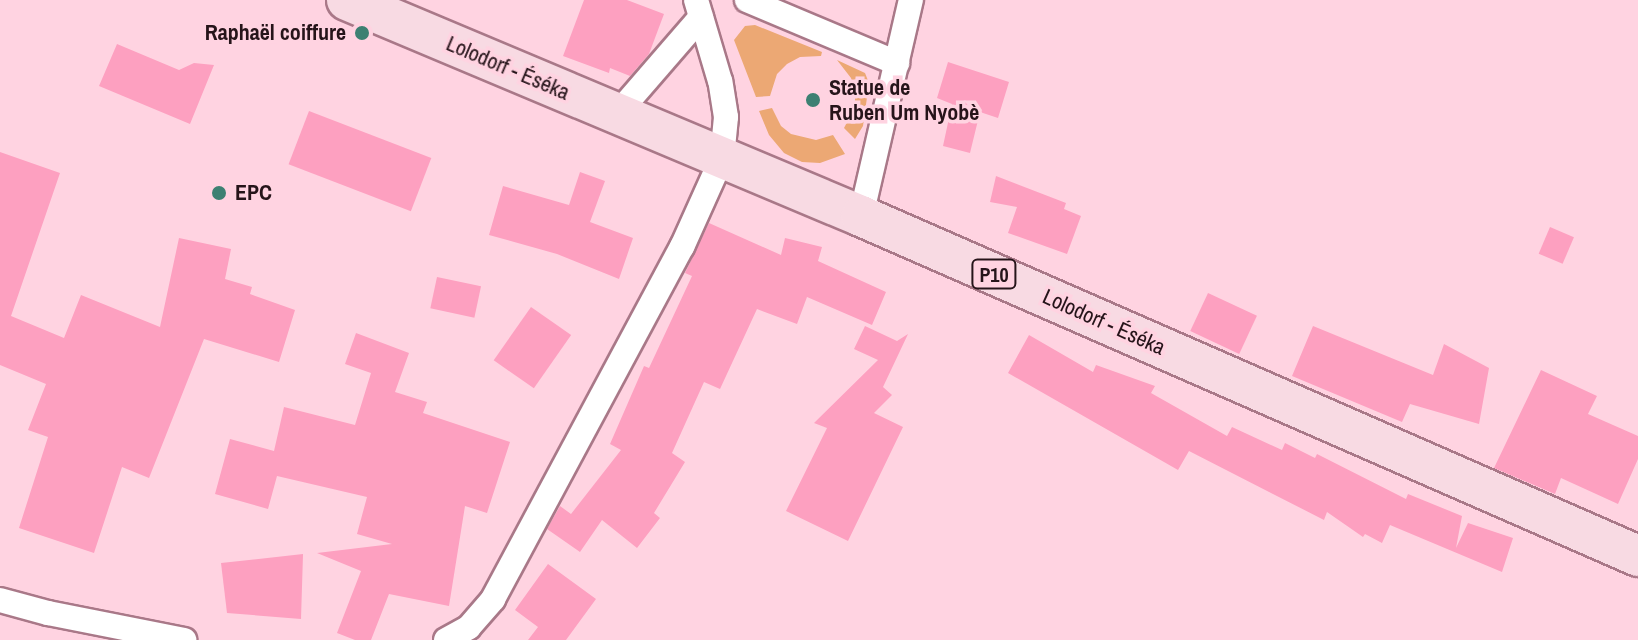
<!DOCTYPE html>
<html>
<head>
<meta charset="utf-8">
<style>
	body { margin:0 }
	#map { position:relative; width:1638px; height:640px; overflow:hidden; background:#ffd3e1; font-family:"Archivo Narrow",sans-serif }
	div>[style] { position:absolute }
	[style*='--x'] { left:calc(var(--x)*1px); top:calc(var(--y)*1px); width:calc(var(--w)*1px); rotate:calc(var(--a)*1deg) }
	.green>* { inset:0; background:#eca874 }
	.building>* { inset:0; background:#fda0c0; transform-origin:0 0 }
	.roads { filter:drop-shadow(2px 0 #a97888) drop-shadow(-2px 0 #a97888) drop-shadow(0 2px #a97888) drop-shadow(0 -2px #a97888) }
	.minor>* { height:24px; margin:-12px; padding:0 12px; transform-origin:12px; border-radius:12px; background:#fff }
	.primary>* { height:40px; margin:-20px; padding:0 20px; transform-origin:20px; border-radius:20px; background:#f8dae3 }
	.dots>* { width:22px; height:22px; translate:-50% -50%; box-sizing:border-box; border:4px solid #ffd3e1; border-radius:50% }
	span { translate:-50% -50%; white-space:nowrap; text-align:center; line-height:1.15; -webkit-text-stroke:7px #ffd3e1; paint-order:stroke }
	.shield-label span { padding:2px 6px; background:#ffd3e1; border:2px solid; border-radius:6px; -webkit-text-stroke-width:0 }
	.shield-label { font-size:20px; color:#26141a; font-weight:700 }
	.poi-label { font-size:22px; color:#26141a; font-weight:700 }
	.right { translate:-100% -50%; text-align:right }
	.left { translate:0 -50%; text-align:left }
	.street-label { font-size:22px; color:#26141a }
</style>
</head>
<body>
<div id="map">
	<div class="green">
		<div style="clip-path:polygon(755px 25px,822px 52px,821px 56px,800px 57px,787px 64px,777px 74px,770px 96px,756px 97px,734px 40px,745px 26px)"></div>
		<div style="clip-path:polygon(837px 60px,865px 73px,869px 83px,863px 126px,855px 139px,844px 128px,855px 107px,855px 92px,851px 78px)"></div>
		<div style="clip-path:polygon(772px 108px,781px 126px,791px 134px,816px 140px,833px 135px,845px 154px,820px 163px,802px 162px,784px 153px,769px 135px,759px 111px)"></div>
	</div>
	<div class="building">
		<div style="clip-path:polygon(584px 0,627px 0,664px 14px,649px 54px,630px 76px,610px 68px,609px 73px,563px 56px)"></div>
		<div style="clip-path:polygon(117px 44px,179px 70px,194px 63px,214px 65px,190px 124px,99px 86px)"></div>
		<div style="clip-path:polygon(948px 62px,1009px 82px,998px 118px,980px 112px,970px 153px,943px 146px,952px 104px,937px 98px)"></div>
		<div style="left:309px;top:111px;width:131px;height:57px;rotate:21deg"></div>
		<div style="clip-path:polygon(0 152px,60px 173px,11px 316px,64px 338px,81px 295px,160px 327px,179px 238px,231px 249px,225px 279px,252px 287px,250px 294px,295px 310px,279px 362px,204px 339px,149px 478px,122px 467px,94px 553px,19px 528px,48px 437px,28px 430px,46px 384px,0 365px)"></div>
		<div style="clip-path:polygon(580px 172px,605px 181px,590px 222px,633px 238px,619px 279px,557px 254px,489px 235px,503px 186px,569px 205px)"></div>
		<div style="clip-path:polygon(996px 176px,1066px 203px,1064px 209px,1081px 216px,1067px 254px,1008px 233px,1017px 207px,990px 202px)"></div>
		<div style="clip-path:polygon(709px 223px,781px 255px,785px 238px,822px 247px,818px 261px,886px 292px,872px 325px,807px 297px,797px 324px,757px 309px,720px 389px,704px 382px,672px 453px,685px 462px,654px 513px,660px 518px,637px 548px,602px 520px,580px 552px,547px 529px,560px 506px,571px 514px,621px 450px,610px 444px,644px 366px,649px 368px,692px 276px,685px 273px)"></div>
		<div style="left:1550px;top:227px;width:26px;height:29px;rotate:23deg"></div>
		<div style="left:437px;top:277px;width:45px;height:32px;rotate:12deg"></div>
		<div style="left:1208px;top:293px;width:54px;height:42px;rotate:25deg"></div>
		<div style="left:531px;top:307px;width:49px;height:65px;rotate:35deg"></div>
		<div style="clip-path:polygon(865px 326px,897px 341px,908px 334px,883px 387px,892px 395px,874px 413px,903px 427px,848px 541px,786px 511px,827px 428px,814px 423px,878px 360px,854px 349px)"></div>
		<div style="clip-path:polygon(1313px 326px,1433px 375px,1444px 344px,1489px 368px,1479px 424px,1410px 404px,1402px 422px,1292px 376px)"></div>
		<div style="clip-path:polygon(356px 333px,409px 353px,395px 392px,427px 402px,423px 413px,510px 442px,487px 513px,465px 506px,449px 606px,389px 594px,371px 640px,355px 640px,337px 633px,361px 571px,317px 553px,392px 544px,357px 534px,367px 497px,277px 476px,268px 509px,215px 494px,230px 439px,274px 451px,284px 407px,355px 425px,371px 373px,345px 364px)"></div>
		<div style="clip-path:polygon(1029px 335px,1093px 372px,1096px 365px,1155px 386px,1151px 393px,1227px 436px,1232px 427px,1282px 450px,1285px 443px,1315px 458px,1317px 454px,1406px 499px,1408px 494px,1462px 516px,1456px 548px,1468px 523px,1513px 538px,1502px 572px,1390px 525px,1382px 543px,1365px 534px,1363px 537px,1327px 512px,1324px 520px,1189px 451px,1178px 470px,1008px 373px)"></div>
		<div style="clip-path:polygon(1541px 370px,1597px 396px,1588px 414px,1638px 436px,1638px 459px,1618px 504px,1561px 478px,1555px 494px,1494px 468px)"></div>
		<div style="clip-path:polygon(303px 554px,301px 619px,227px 613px,221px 563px)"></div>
		<div style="clip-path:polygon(548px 564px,596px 599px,566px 640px,528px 640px,538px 627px,515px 610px)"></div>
	</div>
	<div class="roads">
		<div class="minor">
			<div style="--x:747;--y:0;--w:163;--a:22.8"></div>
			<div style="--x:617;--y:114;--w:128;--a:-49.1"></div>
			<div style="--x:861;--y:216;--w:222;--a:-77"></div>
			<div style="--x:0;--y:600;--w:50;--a:15.2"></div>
			<div style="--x:48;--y:613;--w:139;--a:11.2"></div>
			<div style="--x:446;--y:640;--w:26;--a:-29"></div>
			<div style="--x:469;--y:627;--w:37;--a:-49"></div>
			<div style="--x:493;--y:599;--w:400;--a:-61.8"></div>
			<div style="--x:682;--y:247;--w:98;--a:-65.8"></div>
			<div style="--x:722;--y:158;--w:41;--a:-84.4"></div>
			<div style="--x:726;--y:117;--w:36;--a:-99"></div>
			<div style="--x:720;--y:81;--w:84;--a:-106.5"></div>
		</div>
		<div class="primary">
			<div style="--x:347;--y:0;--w:558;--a:22.79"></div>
			<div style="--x:861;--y:216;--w:848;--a:23.63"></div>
		</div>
	</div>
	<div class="dots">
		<div style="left:362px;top:33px;background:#3d8072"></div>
		<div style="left:813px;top:100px;background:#3d8072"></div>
		<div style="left:219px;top:193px;background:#3d8072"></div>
	</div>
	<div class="shield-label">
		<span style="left:994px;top:274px">P10</span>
	</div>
	<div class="poi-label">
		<span class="right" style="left:346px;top:33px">Raphaël coiffure</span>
		<span class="left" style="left:829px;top:100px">Statue de<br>Ruben Um Nyobè</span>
		<span class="left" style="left:235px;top:193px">EPC</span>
	</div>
	<div class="street-label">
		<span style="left:508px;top:68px;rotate:23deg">Lolodorf - Éséka</span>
		<span style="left:1104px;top:322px;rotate:24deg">Lolodorf - Éséka</span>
	</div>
</div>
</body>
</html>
